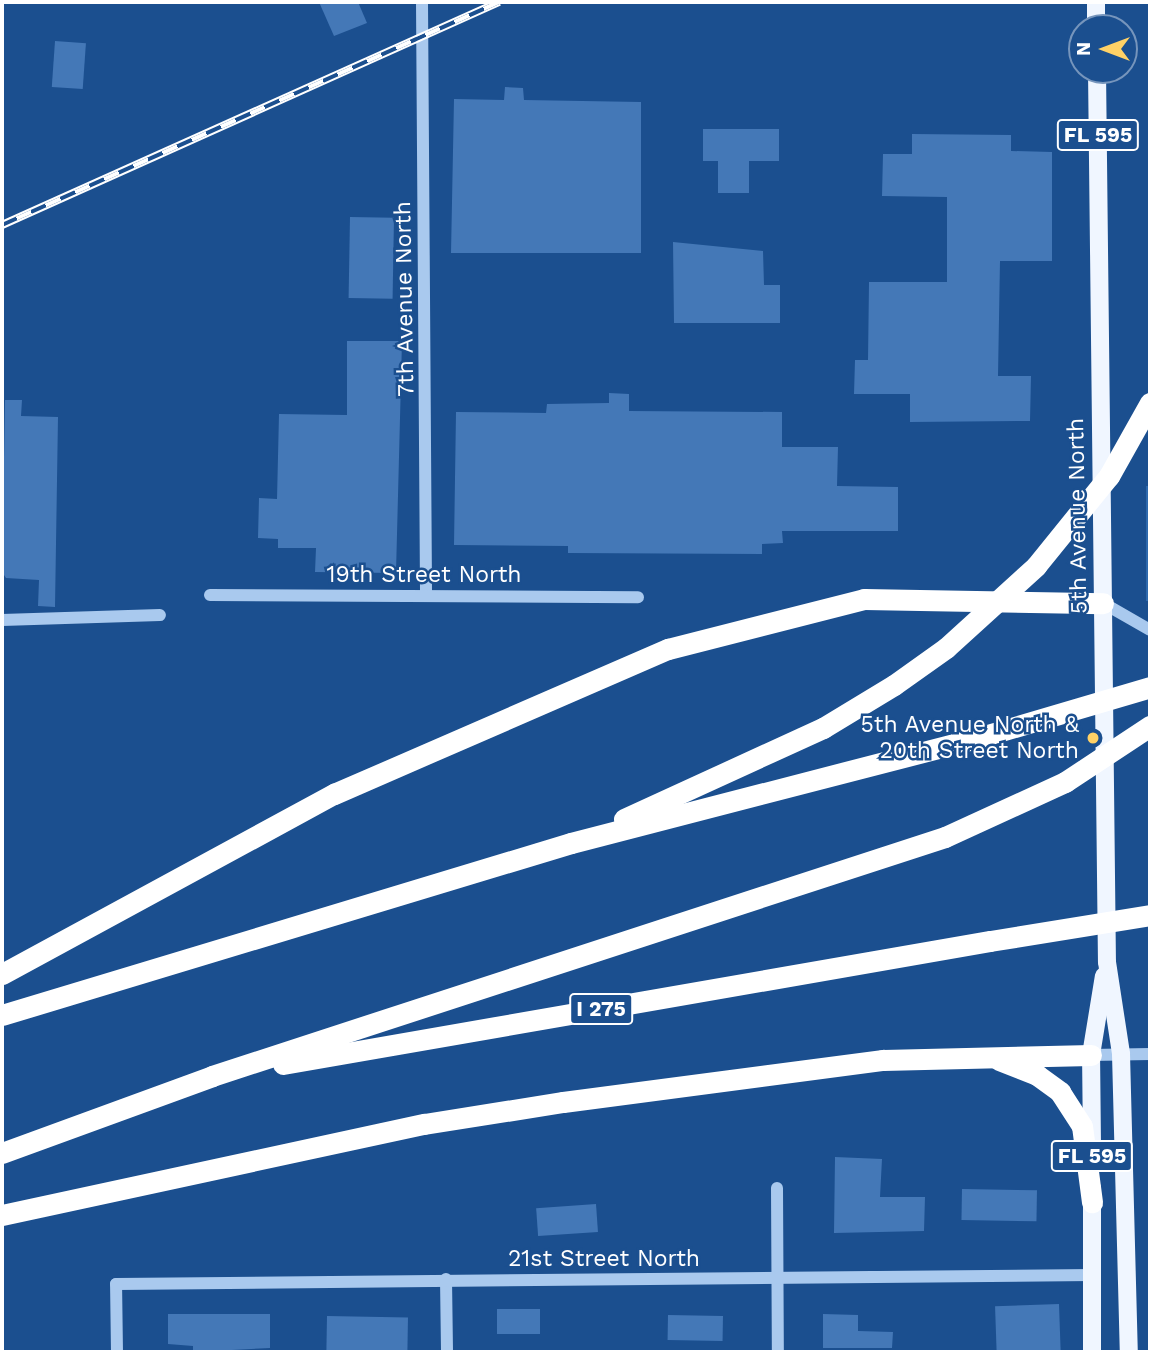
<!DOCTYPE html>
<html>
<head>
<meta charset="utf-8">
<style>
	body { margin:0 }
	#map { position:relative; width:1152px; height:1354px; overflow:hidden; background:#1b4f8f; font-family:"Work Sans",sans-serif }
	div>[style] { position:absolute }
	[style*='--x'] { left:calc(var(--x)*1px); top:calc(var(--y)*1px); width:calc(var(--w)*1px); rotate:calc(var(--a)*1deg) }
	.green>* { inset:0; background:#2e69ad; transform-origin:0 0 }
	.building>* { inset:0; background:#4478b7; transform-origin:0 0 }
	.minor>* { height:12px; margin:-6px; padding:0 6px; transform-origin:6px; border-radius:6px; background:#a9c9ee }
	.major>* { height:18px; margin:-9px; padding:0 9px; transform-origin:9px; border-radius:9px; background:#f0f6ff }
	.highway>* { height:21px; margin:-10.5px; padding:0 10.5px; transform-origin:10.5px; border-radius:10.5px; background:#fff }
	.rail>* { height:8px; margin-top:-4px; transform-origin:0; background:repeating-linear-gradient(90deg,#1b4f8f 0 16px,#fff 0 32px); box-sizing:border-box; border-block:2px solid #fff }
	.highway-bridge>* { height:21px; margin:-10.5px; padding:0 10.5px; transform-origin:10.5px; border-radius:10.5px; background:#fff }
	.dots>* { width:19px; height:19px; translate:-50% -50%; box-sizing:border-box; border:4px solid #1b4f8f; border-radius:50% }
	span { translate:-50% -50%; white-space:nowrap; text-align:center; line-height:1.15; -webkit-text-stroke:5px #1b4f8f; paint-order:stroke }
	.shield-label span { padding:2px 5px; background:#1b4f8f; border:2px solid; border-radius:5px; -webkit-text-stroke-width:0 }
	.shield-label { font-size:21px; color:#fff; font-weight:700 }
	.street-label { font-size:23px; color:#fff }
	.poi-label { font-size:23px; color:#fff }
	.right { translate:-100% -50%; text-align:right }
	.frame { position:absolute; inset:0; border:4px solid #fff; pointer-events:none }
	.north { position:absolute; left:1068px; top:14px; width:70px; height:70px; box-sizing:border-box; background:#1b4f8f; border:2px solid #7695bc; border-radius:50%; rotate:270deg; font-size:19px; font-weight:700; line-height:28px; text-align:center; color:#fff }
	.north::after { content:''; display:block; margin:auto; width:24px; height:32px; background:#ffd166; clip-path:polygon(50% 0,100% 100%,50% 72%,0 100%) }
</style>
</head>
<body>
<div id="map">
	<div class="green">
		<div style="left:1146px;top:486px;width:4px;height:115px"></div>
	</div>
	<div class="building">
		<div style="clip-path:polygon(319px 2px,358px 2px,367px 23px,334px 36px)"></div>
		<div style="left:55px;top:41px;width:31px;height:46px;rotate:4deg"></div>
		<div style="clip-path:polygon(505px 87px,523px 88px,524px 100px,641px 102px,641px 253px,451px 253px,454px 99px,504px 100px)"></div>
		<div style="clip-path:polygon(703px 129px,779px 129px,779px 161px,749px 161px,749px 193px,718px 193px,718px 161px,703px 161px)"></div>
		<div style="clip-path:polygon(912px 134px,1011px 135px,1011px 151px,1052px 152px,1052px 261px,1000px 261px,998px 376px,1031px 376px,1030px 421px,910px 422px,910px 394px,854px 394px,855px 360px,868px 360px,869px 282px,947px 282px,947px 197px,882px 196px,883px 154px,912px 154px)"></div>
		<div style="left:350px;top:217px;width:44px;height:81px;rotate:1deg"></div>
		<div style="clip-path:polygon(673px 242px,763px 251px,764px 285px,780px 285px,780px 323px,674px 323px)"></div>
		<div style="clip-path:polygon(347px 341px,402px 341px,396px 573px,315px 572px,316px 548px,278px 548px,278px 539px,258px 538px,259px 498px,277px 499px,279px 414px,347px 415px)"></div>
		<div style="clip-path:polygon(609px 393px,629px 394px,629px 411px,782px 412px,782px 447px,838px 447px,837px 486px,898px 487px,898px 531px,782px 531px,783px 543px,762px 544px,762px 554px,568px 553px,568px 546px,454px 545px,456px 412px,546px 413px,547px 404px,609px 403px)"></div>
		<div style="clip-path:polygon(5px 400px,22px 400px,21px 416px,58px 417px,55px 607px,38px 606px,39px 580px,6px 578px,2px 572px)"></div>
		<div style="clip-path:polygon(835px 1157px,882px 1159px,880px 1197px,925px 1197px,924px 1231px,834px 1233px)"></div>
		<div style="left:962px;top:1189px;width:75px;height:31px;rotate:1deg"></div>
		<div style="left:596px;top:1204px;width:28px;height:60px;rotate:86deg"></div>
		<div style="left:1059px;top:1304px;width:48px;height:64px;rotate:88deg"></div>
		<div style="left:497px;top:1309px;width:43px;height:25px"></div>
		<div style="clip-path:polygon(168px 1314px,270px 1314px,270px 1348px,193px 1352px,193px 1346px,168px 1344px)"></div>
		<div style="clip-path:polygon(823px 1314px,858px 1315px,858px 1331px,893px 1332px,892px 1348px,823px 1348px)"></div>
		<div style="left:668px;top:1315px;width:55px;height:25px;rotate:1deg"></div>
		<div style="left:327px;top:1316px;width:81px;height:36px;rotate:1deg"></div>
	</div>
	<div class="minor">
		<div style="--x:422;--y:2;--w:594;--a:89.61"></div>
		<div style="--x:210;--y:595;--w:428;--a:0.3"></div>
		<div style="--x:1103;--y:603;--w:54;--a:29.9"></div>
		<div style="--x:2;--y:620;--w:158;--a:-1.8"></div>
		<div style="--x:1091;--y:1055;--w:59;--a:-1"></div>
		<div style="--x:777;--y:1188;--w:164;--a:89.7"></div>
		<div style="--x:446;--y:1279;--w:73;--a:89.2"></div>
		<div style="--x:117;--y:1352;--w:68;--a:-90.8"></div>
		<div style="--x:116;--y:1284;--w:976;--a:-0.53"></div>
	</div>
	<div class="major">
		<div style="--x:1096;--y:2;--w:26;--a:90"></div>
		<div style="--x:1097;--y:70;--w:892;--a:89.36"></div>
		<div style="--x:1107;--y:962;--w:93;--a:81.3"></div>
		<div style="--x:1121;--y:1054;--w:298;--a:88.5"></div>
		<div style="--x:1092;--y:1146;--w:91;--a:-90.6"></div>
		<div style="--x:1091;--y:1055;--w:80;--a:-80.7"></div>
		<div style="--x:1092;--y:1188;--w:164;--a:90"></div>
	</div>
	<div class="highway">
		<div style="--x:624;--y:819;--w:219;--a:-24.6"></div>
		<div style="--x:823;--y:728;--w:83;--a:-31.2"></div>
		<div style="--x:2;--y:974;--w:378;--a:-28.5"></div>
		<div style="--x:334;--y:794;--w:364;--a:-23.5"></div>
		<div style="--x:668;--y:649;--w:202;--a:-14.3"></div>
		<div style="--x:864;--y:599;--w:239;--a:1"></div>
		<div style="--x:2;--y:1015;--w:594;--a:-16.82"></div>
		<div style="--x:571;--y:843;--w:427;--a:-14.5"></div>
		<div style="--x:999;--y:1060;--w:41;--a:21.5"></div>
		<div style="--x:1037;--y:1075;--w:29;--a:36"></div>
		<div style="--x:1060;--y:1092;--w:40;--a:57.1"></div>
		<div style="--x:1082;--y:1126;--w:77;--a:82.5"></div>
		<div style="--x:283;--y:1064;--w:718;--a:-9.87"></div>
		<div style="--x:2;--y:1153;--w:224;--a:-20.1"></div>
		<div style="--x:212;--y:1076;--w:771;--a:-18.06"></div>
		<div style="--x:2;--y:1215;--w:432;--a:-12.2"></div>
		<div style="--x:424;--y:1124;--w:141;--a:-9"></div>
		<div style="--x:563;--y:1102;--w:323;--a:-7.5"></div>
		<div style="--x:883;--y:1060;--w:208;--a:-1.4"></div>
	</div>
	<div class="rail">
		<div style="--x:2;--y:225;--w:545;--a:-24.17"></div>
	</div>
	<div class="highway-bridge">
		<div style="--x:894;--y:685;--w:64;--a:-35.4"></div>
		<div style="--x:946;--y:648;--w:122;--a:-42.3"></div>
		<div style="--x:1036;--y:566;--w:116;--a:-51"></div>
		<div style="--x:1109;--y:476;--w:84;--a:-60.7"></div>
		<div style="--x:984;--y:736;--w:173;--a:-16.4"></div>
		<div style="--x:945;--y:837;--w:132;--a:-24.6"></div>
		<div style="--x:1065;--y:782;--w:102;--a:-33.4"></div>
		<div style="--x:990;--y:941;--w:162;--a:-9.2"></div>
	</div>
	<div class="dots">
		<div style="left:1093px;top:738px;background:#ffd166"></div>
	</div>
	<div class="shield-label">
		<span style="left:1098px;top:135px">FL 595</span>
		<span style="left:601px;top:1009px">I 275</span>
		<span style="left:1092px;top:1156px">FL 595</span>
	</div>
	<div class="street-label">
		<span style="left:405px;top:299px;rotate:-91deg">7th Avenue North</span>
		<span style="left:1078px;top:516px;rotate:-91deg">5th Avenue North</span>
		<span style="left:424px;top:575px">19th Street North</span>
		<span style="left:604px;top:1259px">21st Street North</span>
	</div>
	<div class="poi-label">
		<span class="right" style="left:1079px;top:738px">5th Avenue North &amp;<br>20th Street North</span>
	</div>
	<div class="frame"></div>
	<div class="north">N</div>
</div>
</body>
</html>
